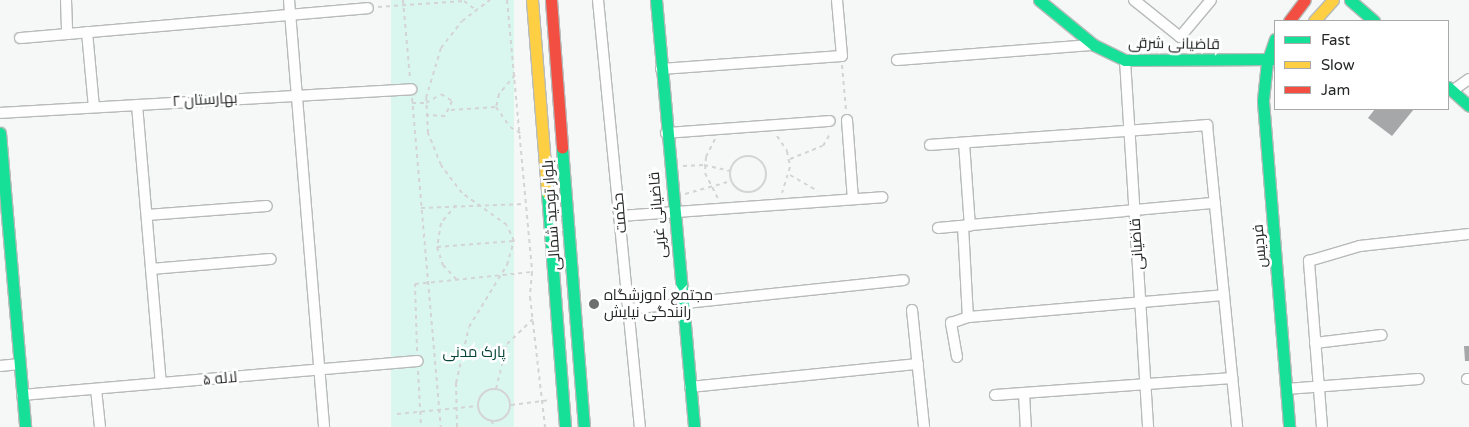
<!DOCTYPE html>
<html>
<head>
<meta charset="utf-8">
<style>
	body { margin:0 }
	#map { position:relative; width:1469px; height:427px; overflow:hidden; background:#f5f8f7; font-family:"Varela Round",Cairo,sans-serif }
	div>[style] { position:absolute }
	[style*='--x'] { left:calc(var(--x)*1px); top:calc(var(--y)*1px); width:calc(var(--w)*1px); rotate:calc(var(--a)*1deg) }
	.green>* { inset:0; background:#daf7ef; transform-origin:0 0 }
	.building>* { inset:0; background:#a6a7a8 }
	.path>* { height:2px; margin-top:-1px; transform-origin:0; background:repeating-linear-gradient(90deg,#d4d4d4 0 4px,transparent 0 8px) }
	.path>.ring { margin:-1px; padding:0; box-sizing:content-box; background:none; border:2px solid #d4d4d4; border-radius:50% }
	.roads { filter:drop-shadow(1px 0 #b7bab9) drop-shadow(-1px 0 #b7bab9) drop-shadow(0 1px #b7bab9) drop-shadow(0 -1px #b7bab9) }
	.street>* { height:10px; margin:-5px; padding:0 5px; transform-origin:5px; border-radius:5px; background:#fefefe }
	.fast>* { height:11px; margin:-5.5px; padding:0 5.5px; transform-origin:5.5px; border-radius:5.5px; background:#16e098 }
	.slow>* { height:11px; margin:-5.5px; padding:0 5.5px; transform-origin:5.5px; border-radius:5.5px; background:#ffcf43 }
	.jam>* { height:11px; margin:-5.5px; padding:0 5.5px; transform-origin:5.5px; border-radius:5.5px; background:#f24e42 }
	.dots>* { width:14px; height:14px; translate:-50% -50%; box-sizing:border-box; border:2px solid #fff; border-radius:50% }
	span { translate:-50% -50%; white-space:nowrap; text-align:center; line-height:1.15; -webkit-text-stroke:5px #fff; paint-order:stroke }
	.street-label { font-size:15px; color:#252726 }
	.poi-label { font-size:15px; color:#252726 }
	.left { translate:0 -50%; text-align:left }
	.park-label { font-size:15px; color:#064539 }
	.legend { position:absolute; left:1274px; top:20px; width:175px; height:90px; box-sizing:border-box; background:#fff; border:1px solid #a8a9a8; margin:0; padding:6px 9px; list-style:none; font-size:15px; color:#252726 }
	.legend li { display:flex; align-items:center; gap:10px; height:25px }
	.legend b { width:25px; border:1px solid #a8a9a8 }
</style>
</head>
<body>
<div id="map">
	<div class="green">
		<div style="left:391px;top:0;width:123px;height:428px"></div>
	</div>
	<div class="building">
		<div style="clip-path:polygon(1375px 109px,1414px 109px,1392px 136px,1368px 118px)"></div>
		<div style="clip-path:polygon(1464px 346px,1469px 346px,1469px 361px,1465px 361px)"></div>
	</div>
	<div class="path">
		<div style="--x:403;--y:0;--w:78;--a:84.9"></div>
		<div style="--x:507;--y:0;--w:273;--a:84.7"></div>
		<div style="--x:532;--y:272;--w:25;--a:95"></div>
		<div style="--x:530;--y:297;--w:131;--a:83.4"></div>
		<div style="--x:464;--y:1;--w:15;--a:37"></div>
		<div style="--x:378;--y:7;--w:86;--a:-4"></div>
		<div style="--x:842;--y:65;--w:45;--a:84.9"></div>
		<div style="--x:515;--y:75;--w:25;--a:130"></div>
		<div style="--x:499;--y:94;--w:13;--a:103"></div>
		<div style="--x:496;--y:107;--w:24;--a:55"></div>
		<div style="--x:510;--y:127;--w:12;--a:31"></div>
		<div style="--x:412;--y:98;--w:330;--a:85"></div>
		<div style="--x:412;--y:103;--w:14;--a:0"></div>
		<div style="--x:426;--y:103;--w:17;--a:-31"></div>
		<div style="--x:441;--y:94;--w:13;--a:32"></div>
		<div style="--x:452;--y:101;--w:17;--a:115"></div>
		<div style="--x:445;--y:116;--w:19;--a:-177"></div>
		<div style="--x:451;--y:110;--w:45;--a:-3.8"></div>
		<div style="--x:777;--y:136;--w:18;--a:56"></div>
		<div style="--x:787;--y:151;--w:16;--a:79"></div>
		<div style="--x:790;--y:167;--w:27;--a:107"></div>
		<div style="--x:715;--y:139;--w:20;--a:117"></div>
		<div style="--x:706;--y:157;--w:16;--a:94"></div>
		<div style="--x:705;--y:173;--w:28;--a:63"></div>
		<div class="ring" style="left:730px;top:156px;width:34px;height:34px"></div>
		<div style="--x:790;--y:159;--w:35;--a:-22"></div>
		<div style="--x:823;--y:146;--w:16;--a:-60"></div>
		<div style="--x:683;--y:166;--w:21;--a:-3"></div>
		<div style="--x:704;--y:165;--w:27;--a:13"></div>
		<div style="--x:790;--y:175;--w:32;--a:30"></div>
		<div style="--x:685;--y:194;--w:48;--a:-15.8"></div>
		<div style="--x:456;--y:205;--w:23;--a:130"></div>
		<div style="--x:441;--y:223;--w:24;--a:99"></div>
		<div style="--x:437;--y:247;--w:19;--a:72"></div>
		<div style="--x:443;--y:265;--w:21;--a:47"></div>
		<div style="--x:421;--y:208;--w:103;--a:-2.2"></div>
		<div style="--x:437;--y:247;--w:77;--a:-4.5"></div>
		<div style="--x:417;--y:351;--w:67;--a:-91.7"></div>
		<div style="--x:415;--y:284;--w:118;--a:-5.9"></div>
		<div style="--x:418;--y:371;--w:56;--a:86.9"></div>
		<div style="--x:496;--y:389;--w:46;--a:-76.3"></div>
		<div style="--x:507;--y:344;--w:36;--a:-44"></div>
		<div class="ring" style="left:478px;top:389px;width:30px;height:30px"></div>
		<div style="--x:511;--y:405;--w:40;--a:-7.1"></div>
		<div style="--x:397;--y:414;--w:81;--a:-5.6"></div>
		<div style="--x:492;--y:420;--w:7;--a:82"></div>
		<div style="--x:457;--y:427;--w:44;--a:-91.3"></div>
		<div style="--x:456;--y:383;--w:57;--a:-76.9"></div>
		<div style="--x:469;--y:327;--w:73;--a:-58.5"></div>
		<div style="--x:507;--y:265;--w:25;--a:-74"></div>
		<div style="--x:514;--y:241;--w:17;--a:-114"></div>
		<div style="--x:507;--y:225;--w:55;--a:-144.6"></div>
		<div style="--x:462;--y:193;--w:35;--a:-127"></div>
		<div style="--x:441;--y:165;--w:35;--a:-112"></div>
		<div style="--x:428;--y:133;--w:35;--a:-93"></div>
		<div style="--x:426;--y:98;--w:52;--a:-73.3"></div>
		<div style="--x:441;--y:48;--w:34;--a:-52"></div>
		<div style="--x:462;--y:21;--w:35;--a:-37"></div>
	</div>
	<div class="roads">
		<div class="street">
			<div style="--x:66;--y:0;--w:34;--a:88"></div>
			<div style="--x:289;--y:0;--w:428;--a:85.3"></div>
			<div style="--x:598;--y:0;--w:429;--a:84.4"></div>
			<div style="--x:1134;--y:0;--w:59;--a:38.8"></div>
			<div style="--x:1180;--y:37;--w:48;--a:-50"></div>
			<div style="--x:87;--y:32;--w:75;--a:84.7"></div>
			<div style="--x:20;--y:38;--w:349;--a:-4.9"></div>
			<div style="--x:897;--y:60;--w:198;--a:-4.4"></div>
			<div style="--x:1125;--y:60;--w:368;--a:86.4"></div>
			<div style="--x:661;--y:69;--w:181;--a:-4.1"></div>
			<div style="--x:842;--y:56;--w:56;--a:-95.1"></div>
			<div style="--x:1452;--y:91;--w:21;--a:-35"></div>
			<div style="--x:137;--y:105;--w:279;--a:85.1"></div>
			<div style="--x:0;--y:113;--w:412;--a:-3.3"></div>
			<div style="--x:847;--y:120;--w:79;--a:85.7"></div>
			<div style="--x:666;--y:133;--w:164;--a:-4.2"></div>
			<div style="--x:964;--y:143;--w:83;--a:85.9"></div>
			<div style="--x:930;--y:145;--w:278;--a:-4.1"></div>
			<div style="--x:1207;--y:125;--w:303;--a:84.3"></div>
			<div style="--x:147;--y:215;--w:120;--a:-4.3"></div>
			<div style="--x:620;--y:216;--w:263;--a:-4.1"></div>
			<div style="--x:963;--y:226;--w:91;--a:86.9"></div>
			<div style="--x:938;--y:228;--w:278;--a:-5.2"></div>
			<div style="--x:151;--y:269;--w:120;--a:-4.8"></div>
			<div style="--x:629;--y:309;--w:276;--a:-6"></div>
			<div style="--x:912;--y:310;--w:118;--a:84.1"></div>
			<div style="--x:1315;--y:343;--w:67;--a:-6.8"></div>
			<div style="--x:957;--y:357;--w:35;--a:-100"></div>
			<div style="--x:951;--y:323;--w:18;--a:-19"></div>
			<div style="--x:968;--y:317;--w:257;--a:-4.9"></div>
			<div style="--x:0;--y:366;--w:20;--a:-6"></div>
			<div style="--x:1467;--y:379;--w:2;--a:0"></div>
			<div style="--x:690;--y:387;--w:229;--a:-5.8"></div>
			<div style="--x:96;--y:389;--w:38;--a:84"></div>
			<div style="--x:1286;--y:389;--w:133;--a:-4.3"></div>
			<div style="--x:1024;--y:393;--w:34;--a:87"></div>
			<div style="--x:22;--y:395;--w:397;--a:-4.9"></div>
			<div style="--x:995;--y:395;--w:238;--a:-4.1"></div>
			<div style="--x:1322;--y:427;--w:167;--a:-94.5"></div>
			<div style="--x:1309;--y:261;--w:53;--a:-16.4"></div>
			<div style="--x:1360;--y:246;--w:110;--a:-6.3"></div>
		</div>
		<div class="fast">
			<div style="--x:656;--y:0;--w:429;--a:84.9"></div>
			<div style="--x:1039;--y:0;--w:71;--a:39.3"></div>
			<div style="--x:1094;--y:45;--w:34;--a:26"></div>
			<div style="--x:1125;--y:60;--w:150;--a:-0.4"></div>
			<div style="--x:1350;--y:0;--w:32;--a:41"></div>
			<div style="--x:1275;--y:39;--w:24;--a:109"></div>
			<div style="--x:1267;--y:62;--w:39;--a:96"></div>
			<div style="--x:1263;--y:101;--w:327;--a:85.4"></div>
			<div style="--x:1448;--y:87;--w:28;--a:42"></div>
			<div style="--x:0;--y:133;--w:295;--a:85.1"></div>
			<div style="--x:562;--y:148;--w:280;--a:85.5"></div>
			<div style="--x:547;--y:192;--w:236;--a:85.6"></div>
		</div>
		<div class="slow">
			<div style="--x:532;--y:0;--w:193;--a:85.5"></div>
			<div style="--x:1314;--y:21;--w:28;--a:-48"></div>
		</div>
		<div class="jam">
			<div style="--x:551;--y:0;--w:148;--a:85.7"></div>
			<div style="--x:1289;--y:21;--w:26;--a:-53"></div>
		</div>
	</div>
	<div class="dots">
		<div style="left:594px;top:304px;background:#6e706f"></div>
	</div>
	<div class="street-label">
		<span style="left:1174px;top:44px;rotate:1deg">قاضیانی شرقی</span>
		<span style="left:205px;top:100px;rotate:-3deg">بهارستان ۲</span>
		<span style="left:620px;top:213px;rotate:-95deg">حکمت</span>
		<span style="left:552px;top:215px;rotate:-94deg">بلوار توحید شمالی</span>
		<span style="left:658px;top:215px;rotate:-95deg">قاضیانی غربی</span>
		<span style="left:1137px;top:244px;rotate:-94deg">قاضیانی</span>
		<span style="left:1260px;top:246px;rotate:-95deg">فردیس</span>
		<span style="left:220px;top:379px;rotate:-5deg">لاله ۵</span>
	</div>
	<div class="poi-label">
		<span class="left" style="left:604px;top:304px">مجتمع آموزشگاه<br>رانندگی نیایش</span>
	</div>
	<div class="park-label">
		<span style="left:474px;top:353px">پارک مدنی</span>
	</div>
	<ul class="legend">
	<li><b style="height:6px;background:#16e098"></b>Fast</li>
	<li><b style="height:6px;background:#ffcf43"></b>Slow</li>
	<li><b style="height:6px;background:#f24e42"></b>Jam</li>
	</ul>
</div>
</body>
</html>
